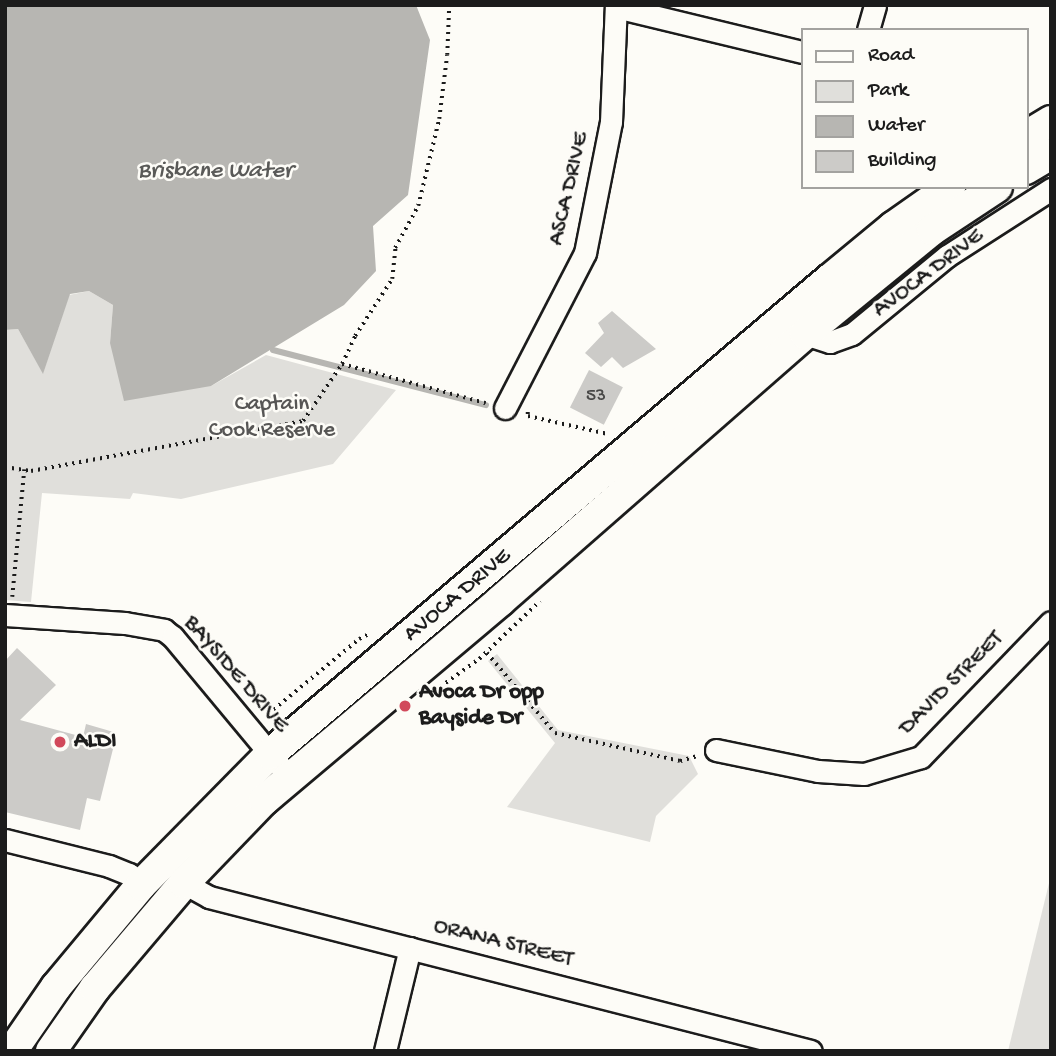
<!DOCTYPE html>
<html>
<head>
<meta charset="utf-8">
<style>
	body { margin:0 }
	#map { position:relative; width:1056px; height:1056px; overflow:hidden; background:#fdfcf7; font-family:"Gochi Hand",sans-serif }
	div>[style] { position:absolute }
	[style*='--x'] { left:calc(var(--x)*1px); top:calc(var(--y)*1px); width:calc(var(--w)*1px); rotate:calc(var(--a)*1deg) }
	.green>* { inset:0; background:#e0dfdb }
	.water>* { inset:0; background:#b7b6b2 }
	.stream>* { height:6px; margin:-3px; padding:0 3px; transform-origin:3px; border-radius:3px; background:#b7b6b2 }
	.building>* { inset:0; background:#cccbc8; transform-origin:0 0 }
	.path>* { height:3.5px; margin-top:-1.75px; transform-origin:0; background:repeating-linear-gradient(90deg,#1c1c1c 0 2px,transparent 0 7px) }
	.roads { filter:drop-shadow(2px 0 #1c1c1c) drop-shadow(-2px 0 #1c1c1c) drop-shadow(0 2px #1c1c1c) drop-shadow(0 -2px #1c1c1c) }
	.minor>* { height:21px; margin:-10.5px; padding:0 10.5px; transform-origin:10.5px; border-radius:10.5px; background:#fdfcf7 }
	.secondary>* { height:30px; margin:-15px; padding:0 15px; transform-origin:15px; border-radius:15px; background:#fdfcf7 }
	.dots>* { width:19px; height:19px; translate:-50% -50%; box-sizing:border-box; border:4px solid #fdfcf7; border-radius:50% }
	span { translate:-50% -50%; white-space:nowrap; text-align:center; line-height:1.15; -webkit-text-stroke:5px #fdfcf7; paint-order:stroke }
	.number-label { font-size:19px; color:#484847 }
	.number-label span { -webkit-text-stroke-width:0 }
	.street-label { font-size:23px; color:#1c1c1c }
	.park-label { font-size:23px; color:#575655 }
	.poi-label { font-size:23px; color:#1c1c1c; font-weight:700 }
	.left { translate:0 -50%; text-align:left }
	.water-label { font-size:24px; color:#5a5a58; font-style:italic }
	.frame { position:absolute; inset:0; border:7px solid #1c1c1c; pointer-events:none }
	.legend { position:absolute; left:801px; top:28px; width:228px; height:161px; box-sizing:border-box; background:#fdfcf7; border:2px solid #a3a29f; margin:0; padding:9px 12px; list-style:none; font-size:21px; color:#1c1c1c }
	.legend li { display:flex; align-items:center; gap:14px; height:35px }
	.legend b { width:35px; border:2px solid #a3a29f }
</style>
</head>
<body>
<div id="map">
	<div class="green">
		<div style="clip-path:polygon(89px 291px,113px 305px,110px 343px,211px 386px,266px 355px,396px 390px,333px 464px,181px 499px,133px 493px,130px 499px,42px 493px,31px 602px,5px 600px,5px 330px,18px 329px,43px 373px,69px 295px)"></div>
		<div style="clip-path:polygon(497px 654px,558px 730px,689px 756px,698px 774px,656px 816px,650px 842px,507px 807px,555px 743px,488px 661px)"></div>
		<div style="clip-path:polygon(1051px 875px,1051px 1051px,1008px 1051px)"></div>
	</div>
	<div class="water">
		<div style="clip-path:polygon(5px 5px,416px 5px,430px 40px,408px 195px,373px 226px,376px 271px,344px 305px,211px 386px,124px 401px,110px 343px,113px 305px,89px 291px,70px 294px,43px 374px,18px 329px,5px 330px)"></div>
	</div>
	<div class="stream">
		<div style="--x:273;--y:350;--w:220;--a:14.5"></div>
	</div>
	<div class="building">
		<div style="clip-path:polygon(612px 311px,656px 349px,623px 368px,612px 357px,601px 367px,585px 353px,604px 333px,598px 323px)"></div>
		<div style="left:589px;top:370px;width:38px;height:42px;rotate:27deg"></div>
		<div style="clip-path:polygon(17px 648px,56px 685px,20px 720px,83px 737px,86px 724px,117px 733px,100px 801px,87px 798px,80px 830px,5px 812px,5px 661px)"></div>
	</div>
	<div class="path">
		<div style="--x:342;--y:364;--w:149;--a:15.2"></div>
		<div style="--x:528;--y:412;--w:4;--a:90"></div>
		<div style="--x:528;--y:416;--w:82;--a:12.7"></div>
		<div style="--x:5;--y:467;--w:26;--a:9"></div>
		<div style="--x:31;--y:471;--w:277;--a:-10.4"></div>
		<div style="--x:303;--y:421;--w:69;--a:-55.6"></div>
		<div style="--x:342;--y:364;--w:31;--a:-65"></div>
		<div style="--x:355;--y:336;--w:68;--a:-57"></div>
		<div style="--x:392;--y:279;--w:31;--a:-84"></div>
		<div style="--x:395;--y:248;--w:48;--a:-61.3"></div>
		<div style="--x:418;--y:206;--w:89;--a:-76.4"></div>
		<div style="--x:439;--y:119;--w:64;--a:-82.9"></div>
		<div style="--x:447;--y:55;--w:50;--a:-87.7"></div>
		<div style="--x:12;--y:597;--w:128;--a:-84.6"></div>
		<div style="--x:487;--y:653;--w:105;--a:49.6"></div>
		<div style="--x:555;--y:733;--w:128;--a:12.6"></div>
		<div style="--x:680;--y:761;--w:18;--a:-16"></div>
		<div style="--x:440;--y:687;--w:48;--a:-35.7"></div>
		<div style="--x:479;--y:659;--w:84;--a:-43.6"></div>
		<div style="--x:268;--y:714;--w:118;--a:-39.5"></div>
		<div style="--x:359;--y:639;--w:13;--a:-27"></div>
	</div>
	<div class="roads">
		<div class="minor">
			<div style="--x:616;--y:7;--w:191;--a:13.6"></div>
			<div style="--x:868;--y:30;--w:26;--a:-74"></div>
			<div style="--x:805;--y:334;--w:26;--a:18"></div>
			<div style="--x:830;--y:342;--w:23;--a:-20"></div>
			<div style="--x:852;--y:334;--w:123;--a:-39.4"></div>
			<div style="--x:947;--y:256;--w:124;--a:-32.8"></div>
			<div style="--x:505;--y:408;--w:174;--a:-62.7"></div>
			<div style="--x:585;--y:253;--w:134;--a:-78.8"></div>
			<div style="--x:611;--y:122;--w:117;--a:-87.6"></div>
			<div style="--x:5;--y:615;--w:120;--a:3.8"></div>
			<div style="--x:125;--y:623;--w:40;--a:10"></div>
			<div style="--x:164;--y:630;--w:11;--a:38"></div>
			<div style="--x:173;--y:637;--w:183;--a:50.3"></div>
			<div style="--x:716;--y:750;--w:104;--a:11.6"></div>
			<div style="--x:818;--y:771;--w:46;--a:3.7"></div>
			<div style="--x:864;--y:774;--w:59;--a:-16.6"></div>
			<div style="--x:921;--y:757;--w:187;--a:-46.1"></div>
			<div style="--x:5;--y:840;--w:107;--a:14"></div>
			<div style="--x:109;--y:866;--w:22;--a:22"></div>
			<div style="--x:129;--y:874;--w:16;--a:43"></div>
			<div style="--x:184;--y:883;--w:29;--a:29"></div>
			<div style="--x:209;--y:897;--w:621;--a:14.35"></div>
			<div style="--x:385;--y:1051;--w:106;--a:-76.4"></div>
		</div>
		<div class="secondary">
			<div style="--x:1026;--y:136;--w:29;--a:-31"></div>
			<div style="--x:1026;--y:169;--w:29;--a:-31"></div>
			<div style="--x:12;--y:1051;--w:78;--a:-55.5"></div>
			<div style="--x:56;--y:987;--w:133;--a:-50.2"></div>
			<div style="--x:141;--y:885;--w:184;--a:-45.4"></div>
			<div style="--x:270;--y:754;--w:734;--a:-40.31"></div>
			<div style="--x:830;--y:279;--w:82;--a:-39.5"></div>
			<div style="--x:893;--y:227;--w:70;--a:-35.1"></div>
			<div style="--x:51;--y:1051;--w:77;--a:-55.1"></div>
			<div style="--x:95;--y:988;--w:138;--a:-49.7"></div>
			<div style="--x:184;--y:883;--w:115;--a:-46.1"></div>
			<div style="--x:264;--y:800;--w:309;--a:-40.1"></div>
			<div style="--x:500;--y:601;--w:405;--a:-41.2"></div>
			<div style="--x:805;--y:334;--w:164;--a:-39.3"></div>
			<div style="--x:932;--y:230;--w:78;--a:-33.5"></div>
		</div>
	</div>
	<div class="dots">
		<div style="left:405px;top:706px;background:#d1495b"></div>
		<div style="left:60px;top:742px;background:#d1495b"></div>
	</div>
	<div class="number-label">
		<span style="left:596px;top:397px">53</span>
	</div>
	<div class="street-label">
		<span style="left:570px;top:189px;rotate:-77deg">ASCA DRIVE</span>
		<span style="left:929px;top:274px;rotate:-37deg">AVOCA DRIVE</span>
		<span style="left:458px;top:596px;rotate:-40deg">AVOCA DRIVE</span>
		<span style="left:235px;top:675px;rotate:49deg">BAYSIDE DRIVE</span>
		<span style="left:952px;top:684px;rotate:-45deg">DAVID STREET</span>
		<span style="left:503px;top:944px;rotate:14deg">ORANA STREET</span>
	</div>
	<div class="park-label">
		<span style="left:272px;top:418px">Captain<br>Cook Reserve</span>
	</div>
	<div class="poi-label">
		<span class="left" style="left:419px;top:706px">Avoca Dr opp<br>Bayside Dr</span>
		<span class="left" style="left:74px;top:742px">ALDI</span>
	</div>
	<div class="water-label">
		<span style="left:215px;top:172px">Brisbane Water</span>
	</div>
	<div class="frame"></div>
	<ul class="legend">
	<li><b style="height:9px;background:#fdfcf7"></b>Road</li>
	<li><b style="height:19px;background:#e0dfdb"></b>Park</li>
	<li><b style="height:19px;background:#b7b6b2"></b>Water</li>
	<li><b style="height:19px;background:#cccbc8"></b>Building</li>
	</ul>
</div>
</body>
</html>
